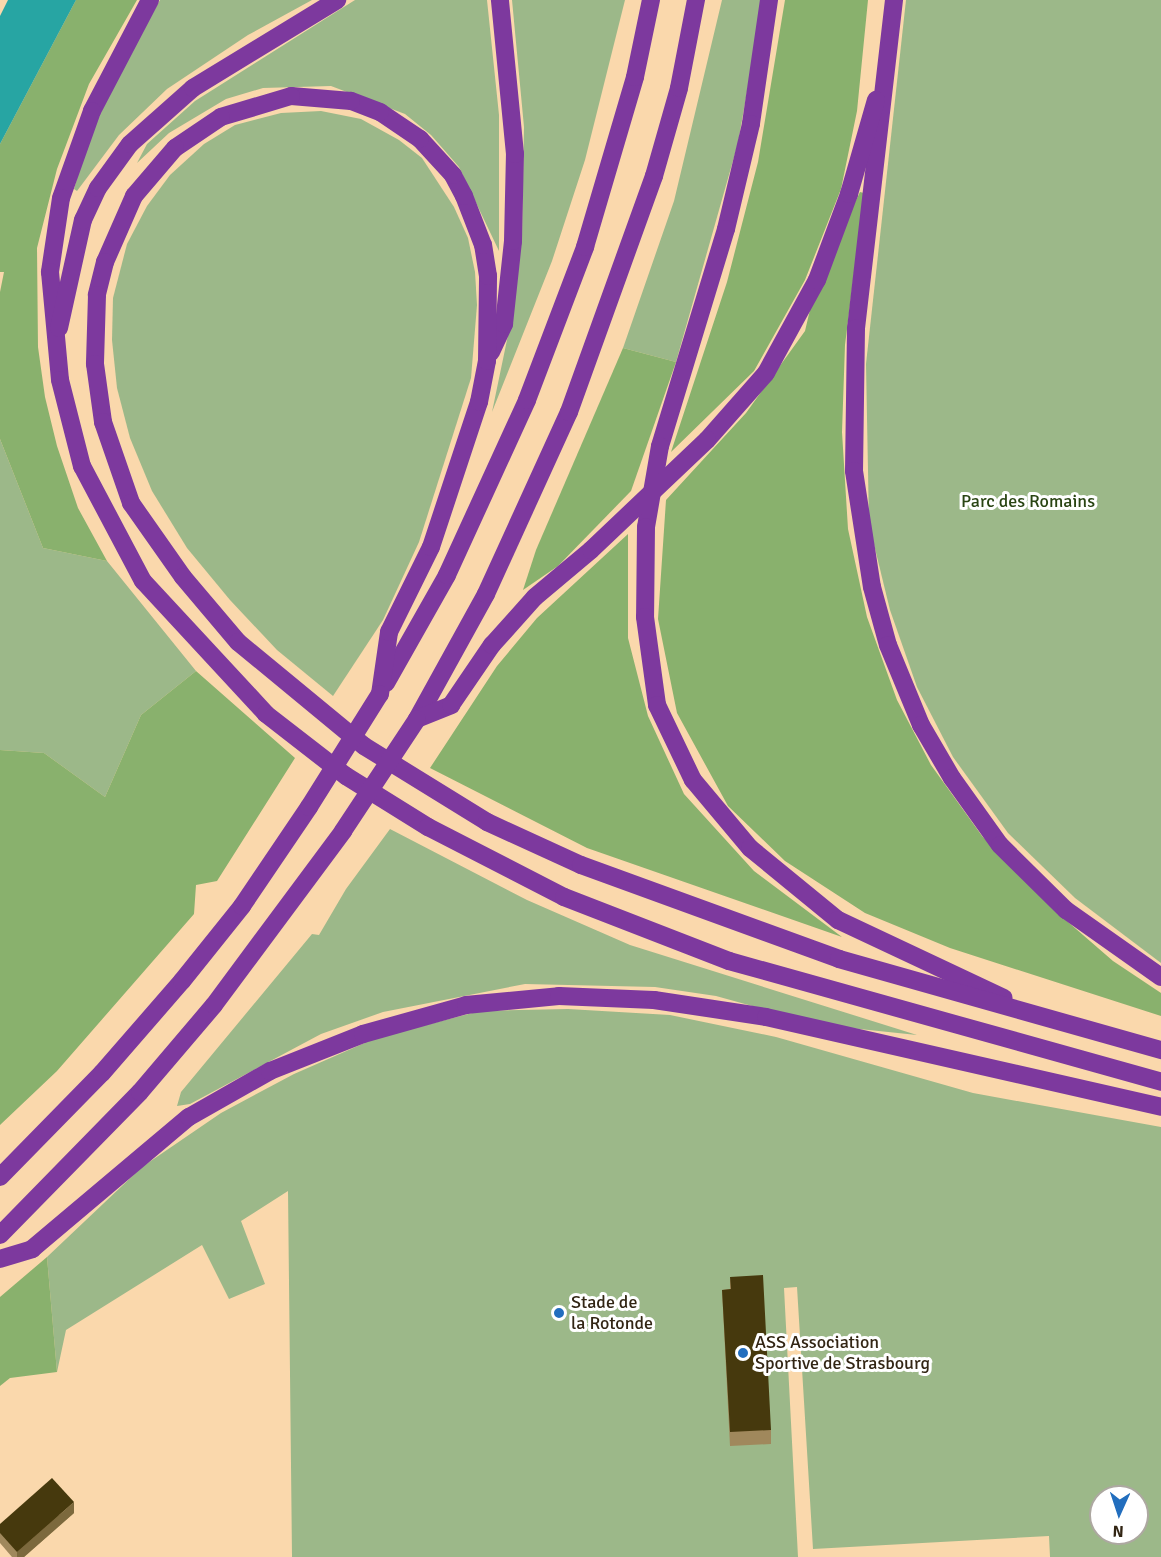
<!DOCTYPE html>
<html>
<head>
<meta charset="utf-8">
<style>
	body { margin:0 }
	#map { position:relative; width:1161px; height:1557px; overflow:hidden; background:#fad8ac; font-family:Signika,sans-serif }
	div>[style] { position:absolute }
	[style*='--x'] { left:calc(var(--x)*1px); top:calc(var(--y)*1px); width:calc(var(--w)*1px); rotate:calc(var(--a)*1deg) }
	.green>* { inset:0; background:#9cb889 }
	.forest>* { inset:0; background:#89b16d }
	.water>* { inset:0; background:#27a5a3 }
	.highway>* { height:18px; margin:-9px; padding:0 9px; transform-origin:9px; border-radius:9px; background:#7d399e }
	.highway-bridge>* { height:18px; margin:-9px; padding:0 9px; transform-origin:9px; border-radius:9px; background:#7d399e }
	.wall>* { inset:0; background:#a0885c }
	.shaded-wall>* { inset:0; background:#7c693d }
	.building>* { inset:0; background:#46390d }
	.dots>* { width:16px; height:16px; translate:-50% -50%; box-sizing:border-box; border:3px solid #fff; border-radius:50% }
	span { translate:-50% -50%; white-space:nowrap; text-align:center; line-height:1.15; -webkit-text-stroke:6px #fff; paint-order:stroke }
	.park-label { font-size:18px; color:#2a4514 }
	.poi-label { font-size:18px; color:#322514 }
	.left { translate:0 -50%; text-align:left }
	.north { position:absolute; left:1089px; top:1485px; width:60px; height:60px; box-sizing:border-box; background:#fff; border:2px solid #ada8a1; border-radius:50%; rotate:183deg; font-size:16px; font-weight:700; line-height:24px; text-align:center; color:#322514 }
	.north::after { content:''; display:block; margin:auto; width:21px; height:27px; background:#226ebe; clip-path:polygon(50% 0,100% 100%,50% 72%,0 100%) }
</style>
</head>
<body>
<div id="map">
	<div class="green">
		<div style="clip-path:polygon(160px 0,312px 0,248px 35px,167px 89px,119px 135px,77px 191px,74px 189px,88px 141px,121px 69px)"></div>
		<div style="clip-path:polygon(355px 0,487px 0,499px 115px,499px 251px,459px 167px,431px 135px,405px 114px,331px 86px,263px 88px,226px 99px,169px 133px,137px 163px,147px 144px,195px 101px)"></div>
		<div style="clip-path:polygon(512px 0,625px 0,585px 160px,552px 261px,492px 412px,512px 316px,522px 235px,524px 127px)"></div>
		<div style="clip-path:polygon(722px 0,761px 0,755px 46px,738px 143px,676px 362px,623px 348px,674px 201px)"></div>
		<div style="clip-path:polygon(906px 0,1161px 0,1161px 963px,1075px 898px,1008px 833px,953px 757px,917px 687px,890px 610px,869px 524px,866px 364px)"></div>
		<div style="clip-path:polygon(321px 111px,361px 119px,399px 140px,422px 158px,454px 207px,468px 238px,475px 272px,477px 305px,471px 378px,419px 542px,383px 620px,333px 696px,277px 650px,230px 600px,187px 548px,152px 491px,130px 438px,117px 388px,112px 340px,113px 298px,127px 244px,147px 206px,170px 175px,204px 144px,235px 125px,281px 113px)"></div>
		<div style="clip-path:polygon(0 439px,43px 548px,107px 561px,196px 671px,141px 715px,105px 797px,44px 753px,0 750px)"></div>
		<div style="clip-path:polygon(390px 829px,527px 900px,630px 945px,917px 1035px,821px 1025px,716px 996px,655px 987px,525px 984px,383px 1012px,321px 1034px,190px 1104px,177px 1106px,181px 1092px,312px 934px,319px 935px,346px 889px)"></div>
		<div style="clip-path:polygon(evenodd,568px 1009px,670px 1015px,776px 1037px,973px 1093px,1161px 1127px,1161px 1557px,1050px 1557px,1049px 1536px,813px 1549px,797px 1287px,784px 1288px,798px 1557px,292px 1557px,288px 1191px,241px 1221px,265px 1284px,229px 1299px,202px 1245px,66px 1330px,57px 1372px,47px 1257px,142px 1167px,221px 1113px,294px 1074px,376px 1038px,480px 1011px,568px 1009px,1101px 1497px,1137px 1497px,1137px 1533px,1101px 1533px,1101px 1497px)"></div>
	</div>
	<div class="forest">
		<div style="clip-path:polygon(76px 0,137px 0,89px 84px,57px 169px,37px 248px,38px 347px,45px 397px,57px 446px,78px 508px,107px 561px,43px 548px,0 439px,0 292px,4px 272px,0 272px,0 144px)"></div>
		<div style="clip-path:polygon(785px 0,868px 0,857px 111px,841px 189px,805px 280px,754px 371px,671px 452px,727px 282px,758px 162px)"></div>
		<div style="clip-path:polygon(860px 192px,864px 193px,845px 345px,842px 432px,848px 529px,867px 617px,897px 700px,931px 765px,982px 836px,1053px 909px,1113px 961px,1161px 993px,1161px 1016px,950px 948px,865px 913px,785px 861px,728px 806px,677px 713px,658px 619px,666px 500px,746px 413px,805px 331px,817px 280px)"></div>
		<div style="clip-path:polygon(623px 348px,676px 362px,631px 491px,558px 566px,523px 590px,536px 550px)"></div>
		<div style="clip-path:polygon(628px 534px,628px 638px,648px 716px,684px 794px,754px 871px,842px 937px,587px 848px,430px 768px,497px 666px,537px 618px)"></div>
		<div style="clip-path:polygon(196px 671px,295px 758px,217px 881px,196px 885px,194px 914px,57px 1071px,0 1125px,0 750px,44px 753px,105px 797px,141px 715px)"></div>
		<div style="clip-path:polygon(47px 1257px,57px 1372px,10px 1378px,0 1386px,0 1297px)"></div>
	</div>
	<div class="water">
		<div style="clip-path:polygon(8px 0,76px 0,0 144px,0 16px)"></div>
	</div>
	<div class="highway">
		<div style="--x:150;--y:0;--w:125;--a:117.6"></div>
		<div style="--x:92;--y:111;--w:92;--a:109.6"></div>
		<div style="--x:61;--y:198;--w:75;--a:98.5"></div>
		<div style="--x:50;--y:272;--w:108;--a:84.7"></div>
		<div style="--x:60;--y:380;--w:89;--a:75.7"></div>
		<div style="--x:82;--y:466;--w:130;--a:62.1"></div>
		<div style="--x:143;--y:581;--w:181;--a:47.2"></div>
		<div style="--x:266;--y:714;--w:101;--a:37.8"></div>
		<div style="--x:346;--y:776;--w:97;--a:31.9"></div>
		<div style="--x:428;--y:827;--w:153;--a:27.2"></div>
		<div style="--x:564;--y:897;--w:177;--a:21.2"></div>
		<div style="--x:729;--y:961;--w:449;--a:15.6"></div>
		<div style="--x:769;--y:0;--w:125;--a:98.3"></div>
		<div style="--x:751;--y:124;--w:108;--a:103.4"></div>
		<div style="--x:726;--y:229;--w:227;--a:106.9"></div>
		<div style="--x:660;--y:446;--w:82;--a:99.8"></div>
		<div style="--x:646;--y:527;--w:90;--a:90.6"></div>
		<div style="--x:645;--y:617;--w:89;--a:82.2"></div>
		<div style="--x:657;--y:705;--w:83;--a:64.4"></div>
		<div style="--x:693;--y:780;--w:89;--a:50"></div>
		<div style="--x:750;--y:848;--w:114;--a:39.3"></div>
		<div style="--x:838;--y:920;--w:183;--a:25.2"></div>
		<div style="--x:894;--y:0;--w:330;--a:96.6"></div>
		<div style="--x:856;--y:328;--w:143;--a:90.8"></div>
		<div style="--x:854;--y:471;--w:117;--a:81.2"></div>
		<div style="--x:872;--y:587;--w:60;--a:74.6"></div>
		<div style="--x:888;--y:645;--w:87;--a:67.6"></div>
		<div style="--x:921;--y:725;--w:61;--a:59.7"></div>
		<div style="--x:952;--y:778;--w:82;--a:54.4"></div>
		<div style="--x:1000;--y:845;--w:93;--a:44.6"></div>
		<div style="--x:1066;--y:910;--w:116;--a:35.2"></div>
		<div style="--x:59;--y:328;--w:111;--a:-77.5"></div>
		<div style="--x:83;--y:220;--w:35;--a:-65"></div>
		<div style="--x:98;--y:188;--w:54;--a:-54"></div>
		<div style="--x:130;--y:144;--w:84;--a:-41.6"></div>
		<div style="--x:193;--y:88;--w:169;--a:-31.4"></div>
		<div style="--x:491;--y:352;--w:31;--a:-65"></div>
		<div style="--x:504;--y:324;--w:83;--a:-83.8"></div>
		<div style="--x:513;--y:241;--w:87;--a:-88.7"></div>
		<div style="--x:515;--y:154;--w:155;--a:-95.6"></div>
		<div style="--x:707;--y:440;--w:89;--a:-48.6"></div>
		<div style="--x:766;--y:373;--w:106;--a:-61.3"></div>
		<div style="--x:817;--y:280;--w:92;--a:-69.6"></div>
		<div style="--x:849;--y:194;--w:98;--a:-74"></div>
		<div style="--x:386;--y:683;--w:124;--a:-60.5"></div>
		<div style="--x:447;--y:575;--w:192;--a:-65.4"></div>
		<div style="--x:527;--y:400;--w:164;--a:-69.2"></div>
		<div style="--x:585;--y:247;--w:177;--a:-73.6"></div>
		<div style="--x:635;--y:77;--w:79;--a:-78.3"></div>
		<div style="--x:380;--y:694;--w:63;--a:-81.7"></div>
		<div style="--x:389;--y:632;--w:95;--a:-63.7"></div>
		<div style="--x:431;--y:547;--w:153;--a:-71.7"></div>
		<div style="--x:479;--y:402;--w:42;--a:-79"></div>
		<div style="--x:487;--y:361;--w:85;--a:-89.3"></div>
		<div style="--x:488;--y:276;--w:31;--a:-99"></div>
		<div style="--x:483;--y:245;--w:53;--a:-111.2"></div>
		<div style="--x:464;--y:196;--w:24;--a:-118"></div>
		<div style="--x:453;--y:175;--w:49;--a:-132.5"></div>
		<div style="--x:420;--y:139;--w:48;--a:-146"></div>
		<div style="--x:380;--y:112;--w:31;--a:-159"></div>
		<div style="--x:351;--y:101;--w:60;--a:-175.2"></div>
		<div style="--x:291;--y:96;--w:73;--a:163.3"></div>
		<div style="--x:221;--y:117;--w:55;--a:146"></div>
		<div style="--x:175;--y:148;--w:63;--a:130.5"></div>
		<div style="--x:134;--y:196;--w:72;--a:113.7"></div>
		<div style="--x:105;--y:262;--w:34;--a:104"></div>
		<div style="--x:97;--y:295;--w:69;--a:91.7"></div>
		<div style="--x:95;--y:364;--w:59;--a:82.1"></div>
		<div style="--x:103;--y:422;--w:86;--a:70.9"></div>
		<div style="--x:131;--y:503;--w:90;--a:54.9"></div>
		<div style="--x:183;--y:577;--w:85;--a:49.8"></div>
		<div style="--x:238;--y:642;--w:163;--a:39.5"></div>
		<div style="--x:364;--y:746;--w:145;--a:31.7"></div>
		<div style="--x:487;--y:822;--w:103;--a:24.6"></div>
		<div style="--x:581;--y:865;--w:275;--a:20"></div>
		<div style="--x:839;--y:959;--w:335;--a:15.8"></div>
		<div style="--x:417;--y:719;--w:143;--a:-61.1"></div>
		<div style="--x:486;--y:594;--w:200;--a:-65.5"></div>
		<div style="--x:569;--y:412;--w:251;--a:-70.2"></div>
		<div style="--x:654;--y:176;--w:91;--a:-74.1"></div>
		<div style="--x:679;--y:88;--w:90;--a:-79.1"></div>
		<div style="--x:417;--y:719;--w:37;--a:-22"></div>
		<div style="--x:451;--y:705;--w:73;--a:-55.7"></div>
		<div style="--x:492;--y:645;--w:64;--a:-48.1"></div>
		<div style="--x:535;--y:597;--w:73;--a:-40"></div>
		<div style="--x:0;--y:1177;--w:146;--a:-45.6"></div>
		<div style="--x:102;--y:1073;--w:122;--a:-49"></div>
		<div style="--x:182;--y:981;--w:96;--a:-51.3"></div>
		<div style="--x:242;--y:906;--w:120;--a:-55.9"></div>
		<div style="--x:0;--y:1235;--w:200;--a:-45.6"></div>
		<div style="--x:140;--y:1092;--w:114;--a:-49.6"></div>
		<div style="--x:214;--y:1005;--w:217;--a:-53.4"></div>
		<div style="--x:0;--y:1259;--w:34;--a:-17"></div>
		<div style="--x:32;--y:1249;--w:205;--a:-40.1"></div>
		<div style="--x:189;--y:1117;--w:93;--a:-29.6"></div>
		<div style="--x:270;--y:1071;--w:100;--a:-21.7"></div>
		<div style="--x:363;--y:1034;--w:107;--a:-15.7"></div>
		<div style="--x:466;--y:1005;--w:93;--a:-5.5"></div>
		<div style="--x:559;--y:996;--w:95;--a:2.4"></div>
		<div style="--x:654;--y:1000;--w:113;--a:8.6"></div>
		<div style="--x:766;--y:1017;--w:405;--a:12.8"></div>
	</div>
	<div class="highway-bridge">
		<div style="--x:591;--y:550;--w:160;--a:-43.5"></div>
		<div style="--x:309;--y:807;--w:133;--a:-57.9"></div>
		<div style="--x:343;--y:831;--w:134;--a:-56.5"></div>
	</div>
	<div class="wall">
		<div style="clip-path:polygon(730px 1277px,771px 1430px,771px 1444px,730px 1446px,722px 1290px,730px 1289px)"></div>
		<div style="clip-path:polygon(74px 1513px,24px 1557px,12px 1557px,0 1543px,0 1524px)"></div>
	</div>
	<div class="shaded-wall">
		<div style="clip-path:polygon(74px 1502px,74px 1513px,24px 1557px,17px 1557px,17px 1552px)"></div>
	</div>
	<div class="building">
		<div style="clip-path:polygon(763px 1275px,771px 1430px,730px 1432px,722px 1290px,731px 1289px,730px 1277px)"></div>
		<div style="clip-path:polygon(52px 1478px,74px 1502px,17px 1552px,0 1533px,0 1524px)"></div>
	</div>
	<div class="dots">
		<div style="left:559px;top:1313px;background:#226ebe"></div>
		<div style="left:743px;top:1353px;background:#226ebe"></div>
	</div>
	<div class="park-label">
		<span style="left:1028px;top:501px">Parc des Romains</span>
	</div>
	<div class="poi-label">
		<span class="left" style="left:571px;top:1313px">Stade de<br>la Rotonde</span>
		<span class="left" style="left:755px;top:1353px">ASS Association<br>Sportive de Strasbourg</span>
	</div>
	<div class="north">N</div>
</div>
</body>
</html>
